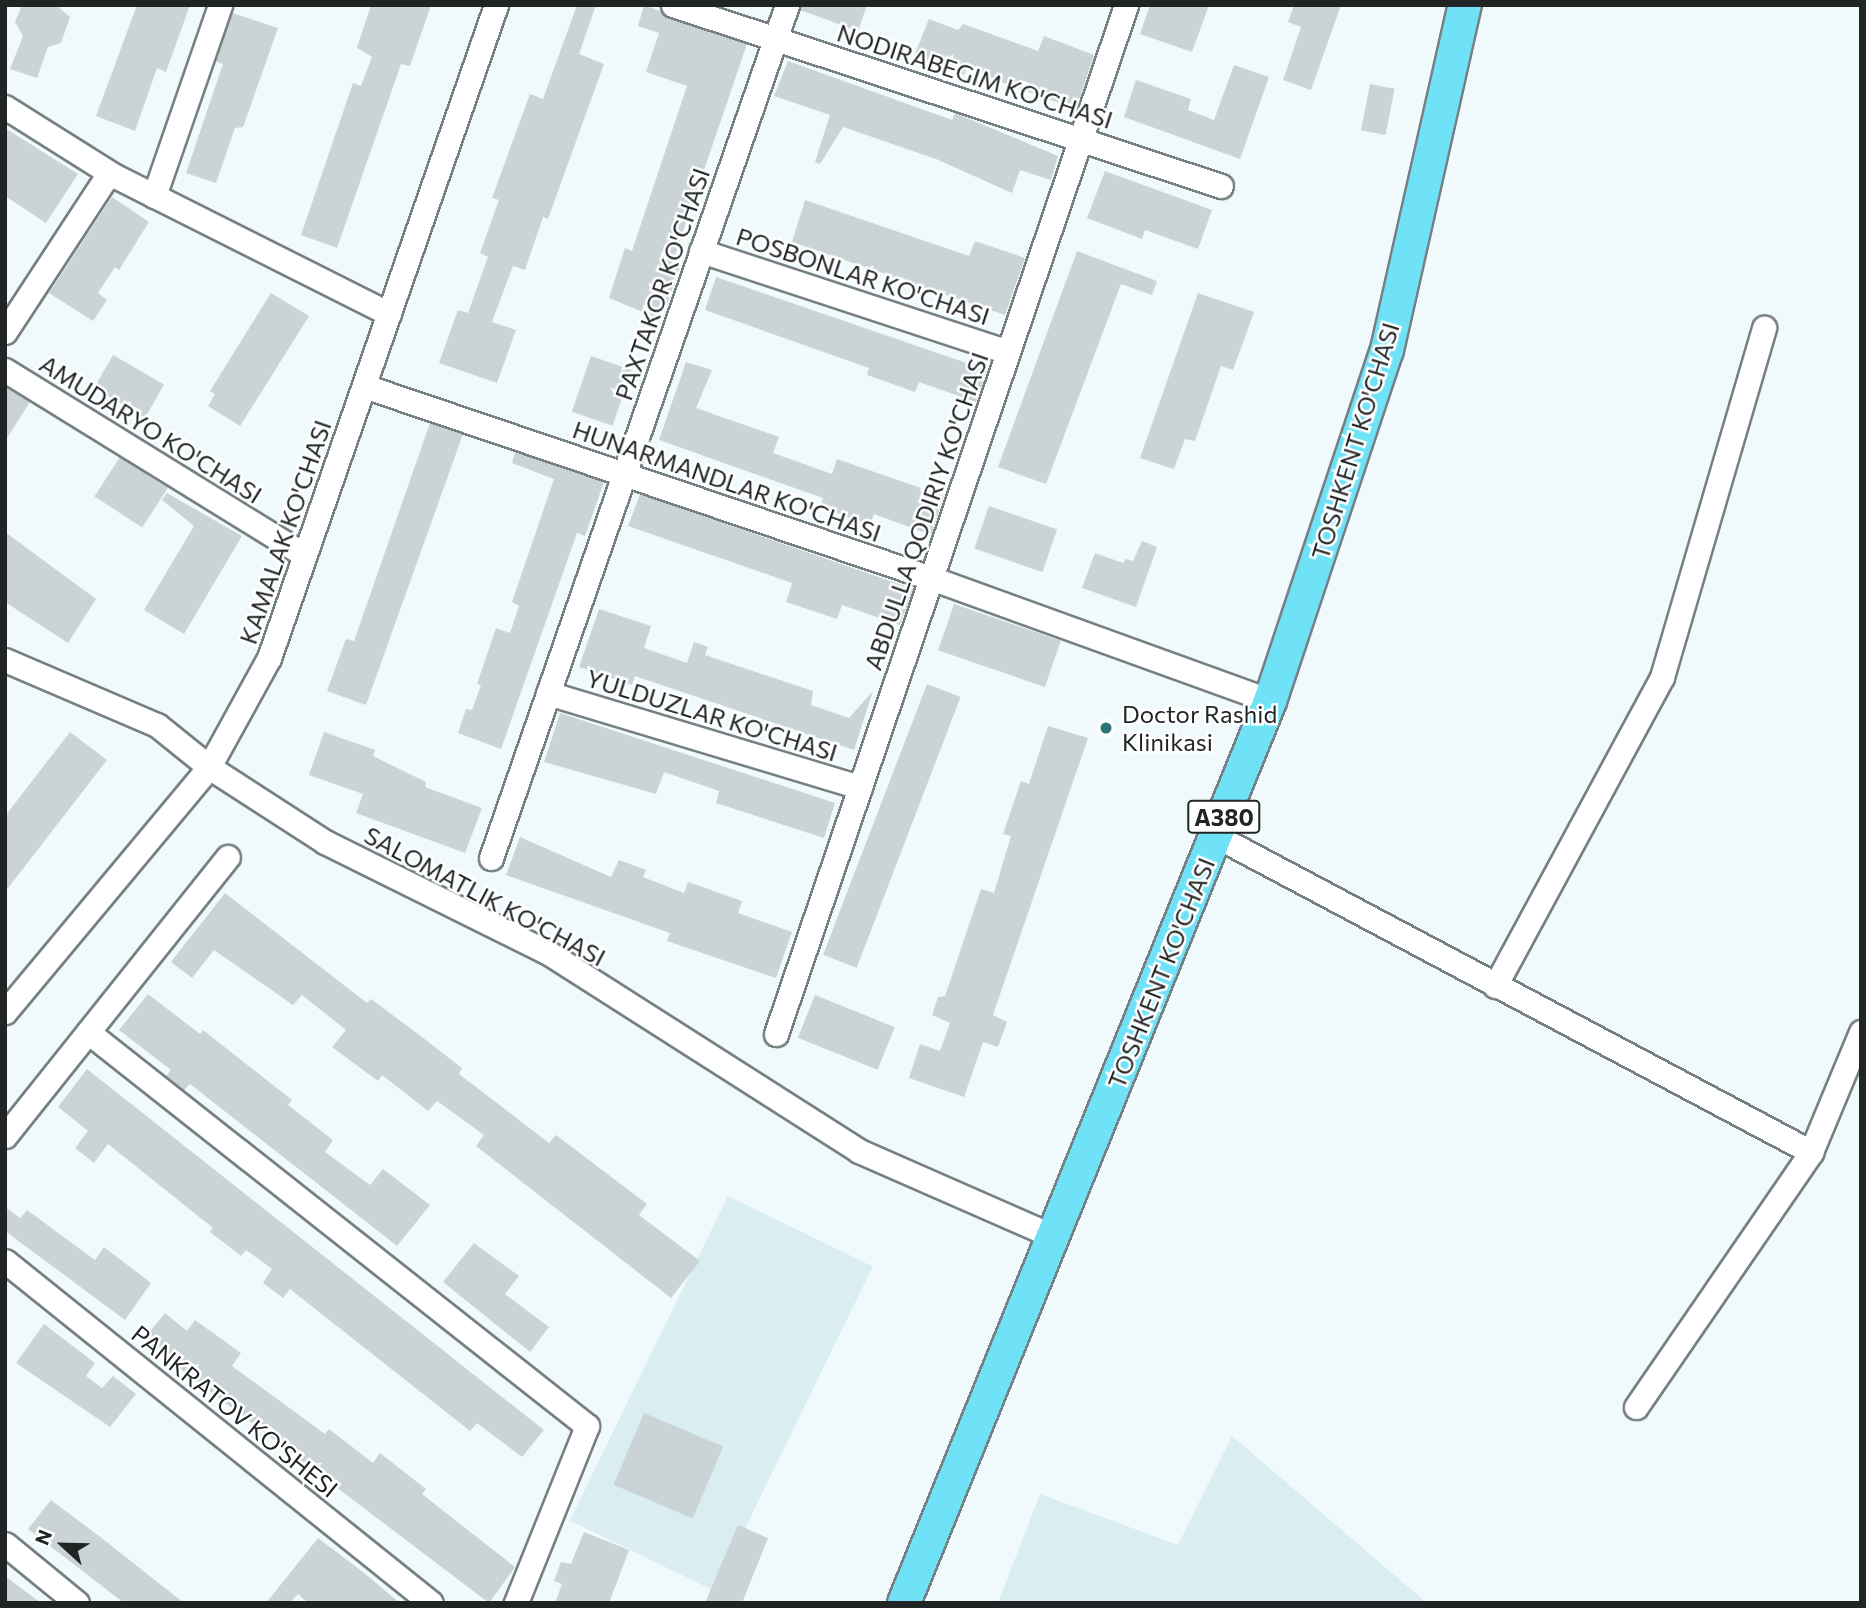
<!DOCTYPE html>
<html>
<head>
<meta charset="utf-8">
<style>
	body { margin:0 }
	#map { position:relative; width:1866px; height:1608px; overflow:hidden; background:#f0fafd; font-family:Commissioner,sans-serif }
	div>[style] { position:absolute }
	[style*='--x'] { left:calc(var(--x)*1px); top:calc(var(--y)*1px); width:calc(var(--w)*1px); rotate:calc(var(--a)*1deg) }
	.built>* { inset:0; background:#daeef2; transform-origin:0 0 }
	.building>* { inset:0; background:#cad4d7; transform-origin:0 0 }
	.roads { filter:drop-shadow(2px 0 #768082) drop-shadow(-2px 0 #768082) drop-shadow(0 2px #768082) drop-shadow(0 -2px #768082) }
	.minor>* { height:23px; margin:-11.5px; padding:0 11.5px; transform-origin:11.5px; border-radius:11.5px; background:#fff }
	.highway>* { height:32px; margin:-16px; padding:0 16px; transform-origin:16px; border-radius:16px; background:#70e2f8 }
	.dots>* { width:19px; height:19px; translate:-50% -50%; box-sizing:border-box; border:4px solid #fff; border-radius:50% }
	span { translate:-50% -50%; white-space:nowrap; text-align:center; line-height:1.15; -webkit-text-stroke:5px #fff; paint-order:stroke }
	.shield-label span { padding:2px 5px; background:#fff; border:2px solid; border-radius:5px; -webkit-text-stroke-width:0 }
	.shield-label { font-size:23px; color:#202425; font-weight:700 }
	.street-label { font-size:24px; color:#202425 }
	.poi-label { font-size:24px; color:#202425 }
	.left { translate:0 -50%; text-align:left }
	.frame { position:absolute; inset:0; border:7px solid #202425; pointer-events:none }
	.north { position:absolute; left:28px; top:1510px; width:70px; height:70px; -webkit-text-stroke:5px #fff; paint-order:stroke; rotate:292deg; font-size:19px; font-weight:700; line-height:28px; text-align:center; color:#202425 }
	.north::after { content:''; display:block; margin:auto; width:24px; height:32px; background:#202425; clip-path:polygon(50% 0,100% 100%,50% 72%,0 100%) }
</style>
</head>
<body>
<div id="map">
	<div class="built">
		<div style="left:728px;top:1196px;width:161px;height:361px;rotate:26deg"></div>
		<div style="clip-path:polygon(1232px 1436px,1427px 1603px,998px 1603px,1040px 1494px,1178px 1545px)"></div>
	</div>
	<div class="building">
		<div style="clip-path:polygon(22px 5px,56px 5px,70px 17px,61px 43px,48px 47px,37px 78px,10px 69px,23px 36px,15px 22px)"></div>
		<div style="clip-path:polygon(137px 5px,190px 5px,166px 72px,157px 68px,135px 131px,96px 116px)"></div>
		<div style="clip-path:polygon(371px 5px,431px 5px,410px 66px,401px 64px,337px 248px,301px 235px,353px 83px,361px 86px,372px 57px,357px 48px)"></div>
		<div style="clip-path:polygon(577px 5px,596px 5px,579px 54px,604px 64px,548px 219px,543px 217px,525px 270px,513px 266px,492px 322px,516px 330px,497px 383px,439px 363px,458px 310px,468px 313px,488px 257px,480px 253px,499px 200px,492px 198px,530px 94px,543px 99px)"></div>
		<div style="clip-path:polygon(644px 5px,747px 44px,672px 264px,680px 266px,662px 320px,609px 298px,625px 248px,632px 251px,687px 86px,646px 72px,659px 33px,638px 26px)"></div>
		<div style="clip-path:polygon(801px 5px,867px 5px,858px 31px,800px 10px)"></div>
		<div style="clip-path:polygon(1150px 5px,1209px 5px,1192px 52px,1140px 34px)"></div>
		<div style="clip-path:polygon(1294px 5px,1341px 5px,1311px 90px,1283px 80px,1301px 27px,1288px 22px)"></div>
		<div style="clip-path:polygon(232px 13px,278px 28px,243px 127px,235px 128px,216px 183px,186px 173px,223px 64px,215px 61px)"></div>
		<div style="clip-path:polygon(929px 19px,958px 30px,963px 24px,1038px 51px,1044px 36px,1094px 55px,1076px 109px,966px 69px,964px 75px,914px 56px)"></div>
		<div style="clip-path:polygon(788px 61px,952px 120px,955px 113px,1058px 156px,1051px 180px,1020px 170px,1012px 193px,936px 159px,843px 127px,820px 164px,815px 162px,830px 115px,774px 96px)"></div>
		<div style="clip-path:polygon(1234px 65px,1269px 77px,1240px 159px,1124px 117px,1136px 80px,1191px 99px,1188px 110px,1214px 120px)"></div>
		<div style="left:1370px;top:84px;width:25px;height:47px;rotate:11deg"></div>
		<div style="clip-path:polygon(5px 128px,78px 174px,46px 223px,5px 196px)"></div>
		<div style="clip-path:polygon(1105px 171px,1212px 210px,1198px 249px,1145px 230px,1142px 239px,1087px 218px)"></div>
		<div style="clip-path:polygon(112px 197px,149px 222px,119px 270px,115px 267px,98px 293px,107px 300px,93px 321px,49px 293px)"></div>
		<div style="clip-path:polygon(805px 200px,969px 256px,975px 241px,1025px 258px,1005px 315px,792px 242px)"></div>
		<div style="clip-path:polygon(1077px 251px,1157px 281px,1152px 295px,1121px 284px,1046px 484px,998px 467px)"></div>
		<div style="clip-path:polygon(716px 277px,987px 370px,976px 402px,919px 382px,915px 392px,867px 375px,869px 368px,705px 310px)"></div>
		<div style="clip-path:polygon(271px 293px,309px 316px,240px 426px,208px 406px,215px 394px,210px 391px)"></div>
		<div style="clip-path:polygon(1198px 293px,1254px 312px,1233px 370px,1221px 366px,1195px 441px,1185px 439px,1174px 469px,1140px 458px)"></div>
		<div style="left:113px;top:355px;width:59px;height:38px;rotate:30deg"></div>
		<div style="left:591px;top:356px;width:43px;height:59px;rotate:19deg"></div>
		<div style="clip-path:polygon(686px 362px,712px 370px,696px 408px,779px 437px,773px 453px,832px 474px,837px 459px,944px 496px,931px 535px,874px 514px,870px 525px,820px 507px,823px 498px,659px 440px)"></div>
		<div style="clip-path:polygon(5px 387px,30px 402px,5px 441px)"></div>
		<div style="clip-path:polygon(430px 423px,463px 434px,366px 705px,327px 691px,346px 639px,354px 641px)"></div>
		<div style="clip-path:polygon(515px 452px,604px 482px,585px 536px,577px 533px,501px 749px,458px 733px,466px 709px,472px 710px,481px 685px,477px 684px,496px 628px,510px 633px,519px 606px,512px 602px,554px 479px,512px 463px)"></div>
		<div style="left:120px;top:457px;width:57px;height:47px;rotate:33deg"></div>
		<div style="clip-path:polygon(167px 493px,242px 536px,184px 634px,144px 610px,194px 526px,162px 500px)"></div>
		<div style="clip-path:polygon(640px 494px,913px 589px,900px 625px,842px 605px,837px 619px,786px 602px,792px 583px,628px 526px)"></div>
		<div style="left:989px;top:506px;width:72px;height:45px;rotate:19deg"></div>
		<div style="clip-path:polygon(5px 532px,96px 599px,68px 643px,5px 602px)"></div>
		<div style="clip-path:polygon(1142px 541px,1157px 547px,1136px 607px,1082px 588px,1095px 553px,1123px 563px,1126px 559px,1133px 561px)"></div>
		<div style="left:954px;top:604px;width:113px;height:49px;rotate:19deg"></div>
		<div style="clip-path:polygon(599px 609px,651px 626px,644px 648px,687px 663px,694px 642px,708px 647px,705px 655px,813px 691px,811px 705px,849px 718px,873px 691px,854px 750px,635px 676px,632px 685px,579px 667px)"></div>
		<div style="left:927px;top:684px;width:36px;height:290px;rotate:21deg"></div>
		<div style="clip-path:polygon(560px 713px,835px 803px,824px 838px,716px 803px,719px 791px,664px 772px,656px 794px,544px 762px)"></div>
		<div style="clip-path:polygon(1048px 726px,1088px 738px,993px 1015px,1007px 1022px,998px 1047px,983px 1042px,964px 1097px,909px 1078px,920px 1044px,940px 1051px,950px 1023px,932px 1015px,938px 997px,945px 996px,981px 889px,994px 893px,1011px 836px,1003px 834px,1021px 781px,1029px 784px)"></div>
		<div style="clip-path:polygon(70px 732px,107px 760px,5px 892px,5px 816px)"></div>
		<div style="clip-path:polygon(324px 732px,375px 750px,373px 756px,426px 782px,425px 787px,482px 808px,465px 853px,356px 813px,363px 794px,309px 775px)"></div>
		<div style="clip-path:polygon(520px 837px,611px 877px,619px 860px,646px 870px,643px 877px,684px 893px,688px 882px,742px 901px,738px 913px,792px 932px,776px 978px,667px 941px,670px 933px,506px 875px)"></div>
		<div style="clip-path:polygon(225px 893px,367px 1003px,371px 999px,418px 1034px,462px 1068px,459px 1074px,549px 1143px,556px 1135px,647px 1204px,639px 1215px,700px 1261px,671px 1298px,476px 1146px,484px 1135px,437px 1101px,428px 1111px,382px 1075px,378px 1081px,332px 1047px,346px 1030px,302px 995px,293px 1005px,214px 950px,192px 978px,171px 962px)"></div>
		<div style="clip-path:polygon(148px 994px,200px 1034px,203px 1030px,292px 1100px,288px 1105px,333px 1140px,325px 1152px,370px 1185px,383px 1169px,430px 1205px,397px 1246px,190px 1084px,184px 1090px,166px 1076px,171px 1070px,119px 1030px)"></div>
		<div style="left:815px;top:995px;width:86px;height:46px;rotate:22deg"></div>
		<div style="clip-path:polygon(87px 1069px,544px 1430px,522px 1457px,477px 1423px,470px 1431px,290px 1289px,283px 1298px,263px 1283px,272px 1269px,246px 1250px,241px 1256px,210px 1232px,213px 1228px,108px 1144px,94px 1163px,75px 1148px,88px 1131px,58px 1107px)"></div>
		<div style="clip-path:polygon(5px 1207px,20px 1218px,27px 1210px,95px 1260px,104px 1247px,151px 1283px,125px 1320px,5px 1231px)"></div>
		<div style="clip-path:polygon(474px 1243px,519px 1276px,505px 1294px,549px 1327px,530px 1352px,443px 1282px)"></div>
		<div style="clip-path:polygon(165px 1313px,187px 1331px,195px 1320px,241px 1353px,232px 1366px,325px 1434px,329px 1429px,373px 1463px,380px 1453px,426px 1489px,422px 1494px,515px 1567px,489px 1603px,166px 1358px,170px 1354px,146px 1336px)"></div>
		<div style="clip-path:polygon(44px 1324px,95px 1363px,86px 1376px,102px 1388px,113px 1376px,136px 1394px,110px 1427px,16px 1363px)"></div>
		<div style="left:644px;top:1413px;width:86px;height:78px;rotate:23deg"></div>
		<div style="clip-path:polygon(51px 1500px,99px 1536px,184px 1603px,124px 1603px,28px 1529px)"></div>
		<div style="clip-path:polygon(738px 1525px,768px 1538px,742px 1603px,705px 1603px)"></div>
		<div style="clip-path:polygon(584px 1532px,629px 1550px,609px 1603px,555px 1603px,562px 1584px,554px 1581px,561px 1562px,571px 1564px)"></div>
		<div style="clip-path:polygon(318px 1538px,363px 1572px,400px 1603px,308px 1603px,298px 1594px,290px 1603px,266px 1603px)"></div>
		<div style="clip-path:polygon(5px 1576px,41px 1603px,5px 1603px)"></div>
	</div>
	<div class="roads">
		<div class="minor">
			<div style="--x:673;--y:5;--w:577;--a:18.28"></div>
			<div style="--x:5;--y:107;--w:128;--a:32.2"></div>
			<div style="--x:113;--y:175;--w:309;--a:26.7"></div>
			<div style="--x:154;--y:196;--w:202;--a:-70.9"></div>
			<div style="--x:701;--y:251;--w:323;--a:18.2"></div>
			<div style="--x:5;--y:332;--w:190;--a:-56.8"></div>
			<div style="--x:5;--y:370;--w:352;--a:31.7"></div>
			<div style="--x:364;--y:386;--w:599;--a:18.71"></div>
			<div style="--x:931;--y:578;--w:361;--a:19.9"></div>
			<div style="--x:5;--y:660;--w:165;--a:23.2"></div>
			<div style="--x:157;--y:725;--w:67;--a:38.9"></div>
			<div style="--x:209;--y:767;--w:138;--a:32.9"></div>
			<div style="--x:325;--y:842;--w:248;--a:26.4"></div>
			<div style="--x:547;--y:952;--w:370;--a:32.5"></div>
			<div style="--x:859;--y:1151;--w:212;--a:23.7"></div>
			<div style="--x:548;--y:693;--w:326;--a:16.8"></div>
			<div style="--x:1216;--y:836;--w:674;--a:27.97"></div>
			<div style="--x:491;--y:858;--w:903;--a:-70.86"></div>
			<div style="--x:1495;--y:986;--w:351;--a:-61.6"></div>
			<div style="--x:1662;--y:677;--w:364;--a:-73.7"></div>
			<div style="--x:5;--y:1012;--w:319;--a:-50.2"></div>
			<div style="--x:209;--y:767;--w:124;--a:-61.2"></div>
			<div style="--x:269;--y:658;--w:691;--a:-70.83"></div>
			<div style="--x:88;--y:1032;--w:636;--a:38.29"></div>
			<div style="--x:587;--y:1426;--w:191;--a:111.9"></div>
			<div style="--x:776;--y:1034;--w:1087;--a:-71.21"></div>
			<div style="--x:5;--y:1136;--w:357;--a:-51.4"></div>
			<div style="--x:5;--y:1261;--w:546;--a:38.76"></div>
			<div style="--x:1636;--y:1407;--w:309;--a:-55.5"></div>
			<div style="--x:1811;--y:1152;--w:130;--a:-67.4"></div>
			<div style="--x:5;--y:1544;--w:93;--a:39.3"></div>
		</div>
		<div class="highway">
			<div style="--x:904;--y:1603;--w:973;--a:-67.91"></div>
			<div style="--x:1270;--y:701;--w:370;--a:-71.6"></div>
			<div style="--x:1387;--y:350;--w:354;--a:-77.3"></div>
		</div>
	</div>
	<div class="dots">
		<div style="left:1106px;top:728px;background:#2b727f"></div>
	</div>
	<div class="shield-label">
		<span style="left:1224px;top:817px">A380</span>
	</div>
	<div class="street-label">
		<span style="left:975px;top:76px;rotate:18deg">NODIRABEGIM KO'CHASI</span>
		<span style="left:863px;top:276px;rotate:18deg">POSBONLAR KO'CHASI</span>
		<span style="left:662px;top:284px;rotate:-71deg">PAXTAKOR KO'CHASI</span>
		<span style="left:151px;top:429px;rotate:32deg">AMUDARYO KO'CHASI</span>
		<span style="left:1355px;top:441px;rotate:-73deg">TOSHKENT KO'CHASI</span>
		<span style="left:727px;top:481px;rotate:19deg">HUNARMANDLAR KO'CHASI</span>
		<span style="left:926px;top:511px;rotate:-71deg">ABDULLA QODIRIY KO'CHASI</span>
		<span style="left:285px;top:532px;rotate:-71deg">KAMALAK KO'CHASI</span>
		<span style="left:712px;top:715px;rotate:17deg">YULDUZLAR KO'CHASI</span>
		<span style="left:485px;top:896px;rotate:28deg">SALOMATLIK KO'CHASI</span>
		<span style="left:1161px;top:973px;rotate:-68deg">TOSHKENT KO'CHASI</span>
		<span style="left:235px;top:1411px;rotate:39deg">PANKRATOV KO'SHESI</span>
	</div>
	<div class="poi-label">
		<span class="left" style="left:1122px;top:728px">Doctor Rashid<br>Klinikasi</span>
	</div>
	<div class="frame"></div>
	<div class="north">N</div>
</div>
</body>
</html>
